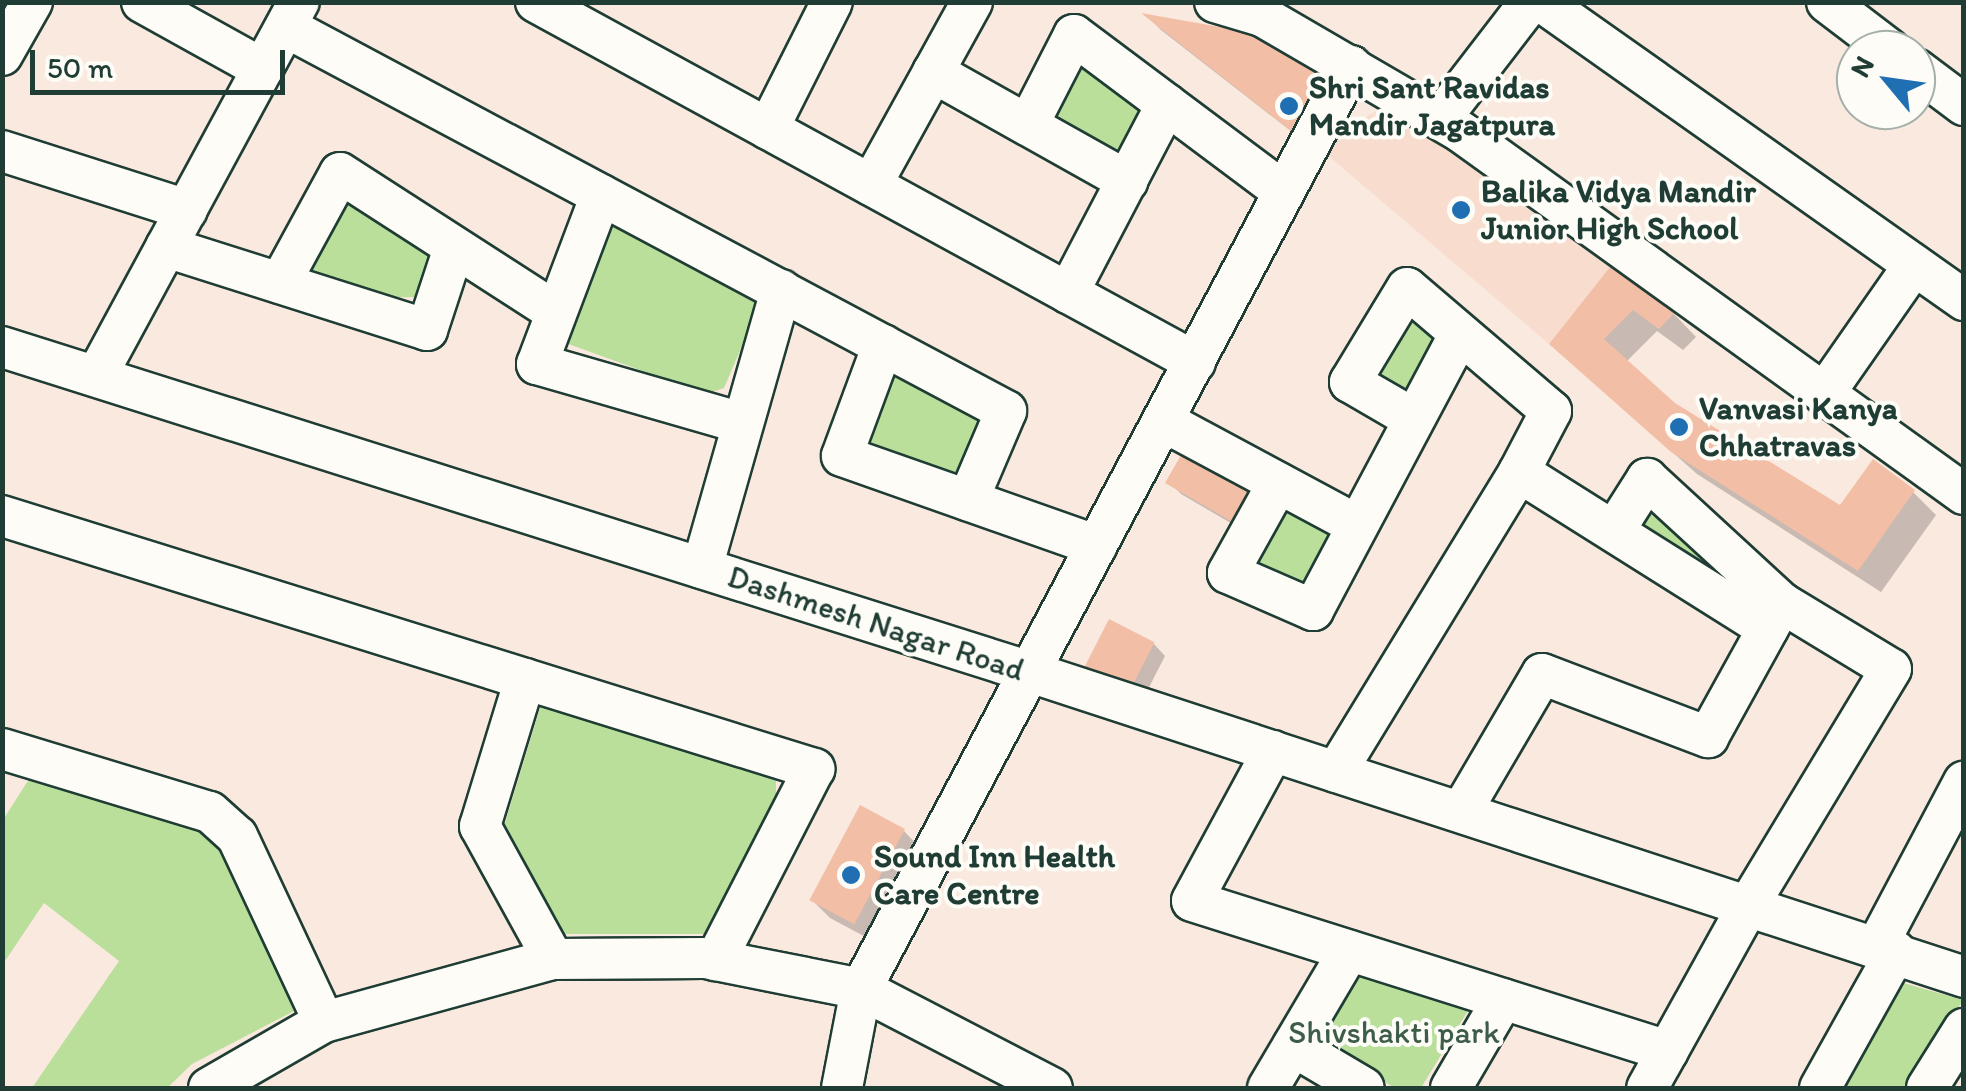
<!DOCTYPE html>
<html>
<head>
<meta charset="utf-8">
<style>
	body { margin:0 }
	#map { position:relative; width:1966px; height:1091px; overflow:hidden; background:#fae9df; font-family:Itim,sans-serif }
	div>[style] { position:absolute }
	[style*='--x'] { left:calc(var(--x)*1px); top:calc(var(--y)*1px); width:calc(var(--w)*1px); rotate:calc(var(--a)*1deg) }
	.built>* { inset:0; background:#f8dcce }
	.green>* { inset:0; background:#b9df9b; transform-origin:0 0 }
	.shadow>* { inset:0; background:#0003 }
	.building>* { inset:0; background:#f3bea6; transform-origin:0 0 }
	.roads { filter:drop-shadow(2px 0 #1f3d34) drop-shadow(-2px 0 #1f3d34) drop-shadow(0 2px #1f3d34) drop-shadow(0 -2px #1f3d34) }
	.minor>* { height:40px; margin:-20px; padding:0 20px; transform-origin:20px; border-radius:20px; background:#fdfcf7 }
	.dots>* { width:28px; height:28px; translate:-50% -50%; box-sizing:border-box; border:5px solid #fdfcf7; border-radius:50% }
	span { translate:-50% -50%; white-space:nowrap; text-align:center; line-height:1.15; -webkit-text-stroke:8px #fdfcf7; paint-order:stroke }
	.poi-label { font-size:32px; color:#1f3d34; font-weight:700 }
	.left { translate:0 -50%; text-align:left }
	.street-label { font-size:32px; color:#1f3d34 }
	.park-label { font-size:32px; color:#3e5d49 }
	.frame { position:absolute; inset:0; border:5px solid #1f3d34; pointer-events:none }
	.north { position:absolute; left:1836px; top:30px; width:100px; height:100px; box-sizing:border-box; background:#fdfcf7; border:2px solid #a4b0a9; border-radius:50%; rotate:299deg; font-size:28px; font-weight:700; line-height:40px; text-align:center; color:#1f3d34 }
	.north::after { content:''; display:block; margin:auto; width:35px; height:45px; background:#1f6fb2; clip-path:polygon(50% 0,100% 100%,50% 72%,0 100%) }
	.scale { position:absolute; left:30px; top:50px; width:255px; height:45px; box-sizing:border-box; border:5px solid #1f3d34; border-top:0; padding-left:12px; font-size:30px; line-height:35px; white-space:nowrap; color:#1f3d34; -webkit-text-stroke:8px #fdfcf7; paint-order:stroke }
</style>
</head>
<body>
<div id="map">
	<div class="built">
		<div style="clip-path:polygon(1386px 106px,1610px 267px,1549px 344px,1324px 152px,1342px 130px)"></div>
	</div>
	<div class="green">
		<div style="clip-path:polygon(1076px 55px,1152px 108px,1119px 166px,1045px 114px)"></div>
		<div style="clip-path:polygon(336px 200px,385px 216px,436px 245px,417px 297px,363px 298px,303px 271px)"></div>
		<div style="clip-path:polygon(614px 216px,763px 297px,724px 388px,706px 394px,563px 342px)"></div>
		<div style="clip-path:polygon(1407px 310px,1447px 343px,1414px 405px,1368px 379px)"></div>
		<div style="clip-path:polygon(890px 359px,991px 419px,963px 486px,862px 448px)"></div>
		<div style="left:1284px;top:495px;width:68px;height:83px;rotate:27deg"></div>
		<div style="clip-path:polygon(1660px 499px,1771px 601px,1634px 533px)"></div>
		<div style="clip-path:polygon(544px 695px,776px 772px,776px 797px,704px 934px,561px 934px,504px 826px)"></div>
		<div style="clip-path:polygon(31px 776px,204px 827px,236px 869px,298px 1009px,192px 1064px,167px 1088px,32px 1088px,119px 961px,44px 903px,3px 964px,3px 820px)"></div>
		<div style="clip-path:polygon(1354px 971px,1472px 1004px,1421px 1088px,1395px 1088px,1311px 1039px)"></div>
		<div style="clip-path:polygon(1900px 982px,1963px 1000px,1910px 1088px,1842px 1088px)"></div>
	</div>
	<div class="shadow">
		<div style="clip-path:polygon(1148px 17px,1247px 34px,1319px 153px,1161px 30px)"></div>
		<div style="clip-path:polygon(1610px 271px,1674px 314px,1696px 337px,1683px 350px,1657px 331px,1626px 362px,1673px 405px,1841px 509px,1913px 492px,1936px 515px,1881px 592px,1697px 474px,1575px 366px)"></div>
		<div style="clip-path:polygon(1185px 454px,1258px 539px,1181px 494px,1169px 482px)"></div>
		<div style="clip-path:polygon(1154px 644px,1165px 656px,1141px 703px,1085px 669px)"></div>
		<div style="clip-path:polygon(904px 831px,921px 849px,873px 941px,830px 918px,813px 901px)"></div>
	</div>
	<div class="building">
		<div style="clip-path:polygon(1141px 13px,1248px 32px,1338px 74px,1300px 138px)"></div>
		<div style="clip-path:polygon(1610px 267px,1675px 312px,1659px 329px,1633px 310px,1604px 339px,1675px 403px,1840px 505px,1873px 459px,1915px 490px,1858px 571px,1671px 452px,1549px 344px)"></div>
		<div style="left:1184px;top:450px;width:94px;height:38px;rotate:30deg"></div>
		<div style="left:1109px;top:619px;width:51px;height:57px;rotate:27deg"></div>
		<div style="left:860px;top:805px;width:51px;height:108px;rotate:28deg"></div>
	</div>
	<div class="roads">
		<div class="minor">
			<div style="--x:142;--y:2;--w:138;--a:29"></div>
			<div style="--x:536;--y:2;--w:751;--a:28.65"></div>
			<div style="--x:1215;--y:2;--w:49;--a:16.6"></div>
			<div style="--x:1262;--y:16;--w:230;--a:30.2"></div>
			<div style="--x:1461;--y:132;--w:620;--a:35.74"></div>
			<div style="--x:1542;--y:2;--w:517;--a:35.23"></div>
			<div style="--x:1827;--y:2;--w:79;--a:37.3"></div>
			<div style="--x:286;--y:27;--w:816;--a:28.07"></div>
			<div style="--x:1006;--y:411;--w:97;--a:113.1"></div>
			<div style="--x:2;--y:55;--w:61;--a:-60.5"></div>
			<div style="--x:1916;--y:69;--w:60;--a:36.9"></div>
			<div style="--x:933;--y:72;--w:223;--a:29.3"></div>
			<div style="--x:1440;--y:119;--w:148;--a:-52.4"></div>
			<div style="--x:1028;--y:125;--w:101;--a:-62.9"></div>
			<div style="--x:1074;--y:35;--w:262;--a:36.8"></div>
			<div style="--x:768;--y:129;--w:142;--a:-63.3"></div>
			<div style="--x:2;--y:151;--w:194;--a:17.7"></div>
			<div style="--x:871;--y:185;--w:209;--a:-61.1"></div>
			<div style="--x:601;--y:195;--w:181;--a:110.7"></div>
			<div style="--x:537;--y:364;--w:213;--a:16.1"></div>
			<div style="--x:166;--y:247;--w:274;--a:17.6"></div>
			<div style="--x:427;--y:330;--w:86;--a:-71.8"></div>
			<div style="--x:280;--y:283;--w:125;--a:-61.4"></div>
			<div style="--x:340;--y:173;--w:257;--a:32.8"></div>
			<div style="--x:1068;--y:293;--w:213;--a:-62.4"></div>
			<div style="--x:883;--y:345;--w:118;--a:110.3"></div>
			<div style="--x:842;--y:456;--w:270;--a:19.4"></div>
			<div style="--x:2;--y:347;--w:1078;--a:17.54"></div>
			<div style="--x:1030;--y:672;--w:983;--a:18.08"></div>
			<div style="--x:97;--y:375;--w:424;--a:-61.6"></div>
			<div style="--x:1824;--y:394;--w:157;--a:-55.1"></div>
			<div style="--x:1163;--y:421;--w:218;--a:28.2"></div>
			<div style="--x:1519;--y:472;--w:294;--a:32.2"></div>
			<div style="--x:1278;--y:483;--w:103;--a:119.1"></div>
			<div style="--x:1228;--y:573;--w:93;--a:23.5"></div>
			<div style="--x:1313;--y:610;--w:311;--a:-62"></div>
			<div style="--x:2;--y:516;--w:851;--a:17.31"></div>
			<div style="--x:814;--y:769;--w:215;--a:117.2"></div>
			<div style="--x:1614;--y:531;--w:62;--a:-57.6"></div>
			<div style="--x:1647;--y:479;--w:183;--a:42.6"></div>
			<div style="--x:1782;--y:603;--w:127;--a:31.2"></div>
			<div style="--x:1891;--y:669;--w:277;--a:121.1"></div>
			<div style="--x:1748;--y:906;--w:208;--a:119"></div>
			<div style="--x:702;--y:568;--w:289;--a:-74.1"></div>
			<div style="--x:525;--y:679;--w:154;--a:107"></div>
			<div style="--x:480;--y:826;--w:152;--a:61.2"></div>
			<div style="--x:2;--y:749;--w:217;--a:16.9"></div>
			<div style="--x:210;--y:812;--w:36;--a:42"></div>
			<div style="--x:237;--y:836;--w:205;--a:64.9"></div>
			<div style="--x:1273;--y:751;--w:170;--a:118.4"></div>
			<div style="--x:1192;--y:901;--w:499;--a:17.5"></div>
			<div style="--x:1336;--y:772;--w:351;--a:-58.6"></div>
			<div style="--x:1519;--y:472;--w:69;--a:-62.3"></div>
			<div style="--x:1551;--y:411;--w:189;--a:-139.5"></div>
			<div style="--x:1407;--y:288;--w:110;--a:121.2"></div>
			<div style="--x:1350;--y:382;--w:72;--a:30.1"></div>
			<div style="--x:1461;--y:812;--w:160;--a:-59.6"></div>
			<div style="--x:1542;--y:674;--w:178;--a:20.8"></div>
			<div style="--x:1708;--y:737;--w:153;--a:-61.1"></div>
			<div style="--x:1877;--y:946;--w:186;--a:-62.1"></div>
			<div style="--x:1293;--y:1046;--w:82;--a:30.6"></div>
			<div style="--x:209;--y:1088;--w:133;--a:-29.9"></div>
			<div style="--x:324;--y:1022;--w:238;--a:-15.4"></div>
			<div style="--x:553;--y:959;--w:152;--a:-0.4"></div>
			<div style="--x:705;--y:958;--w:159;--a:11.2"></div>
			<div style="--x:861;--y:989;--w:215;--a:27.4"></div>
			<div style="--x:842;--y:1088;--w:101;--a:-79.1"></div>
			<div style="--x:861;--y:989;--w:1045;--a:-62.04"></div>
			<div style="--x:1268;--y:1088;--w:159;--a:-59.4"></div>
			<div style="--x:1451;--y:1088;--w:103;--a:-59.7"></div>
			<div style="--x:1820;--y:1088;--w:156;--a:-60.8"></div>
			<div style="--x:1927;--y:1088;--w:70;--a:-57.9"></div>
		</div>
	</div>
	<div class="dots">
		<div style="left:1289px;top:106px;background:#1f6fb2"></div>
		<div style="left:1461px;top:210px;background:#1f6fb2"></div>
		<div style="left:1679px;top:427px;background:#1f6fb2"></div>
		<div style="left:851px;top:875px;background:#1f6fb2"></div>
	</div>
	<div class="poi-label">
		<span class="left" style="left:1309px;top:106px">Shri Sant Ravidas<br>Mandir Jagatpura</span>
		<span class="left" style="left:1481px;top:210px">Balika Vidya Mandir<br>Junior High School</span>
		<span class="left" style="left:1699px;top:427px">Vanvasi Kanya<br>Chhatravas</span>
		<span class="left" style="left:874px;top:875px">Sound Inn Health<br>Care Centre</span>
	</div>
	<div class="street-label">
		<span style="left:876px;top:623px;rotate:18deg">Dashmesh Nagar Road</span>
	</div>
	<div class="park-label">
		<span style="left:1394px;top:1032px">Shivshakti park</span>
	</div>
	<div class="frame"></div>
	<div class="north">N</div>
	<div class="scale">50 m</div>
</div>
</body>
</html>
